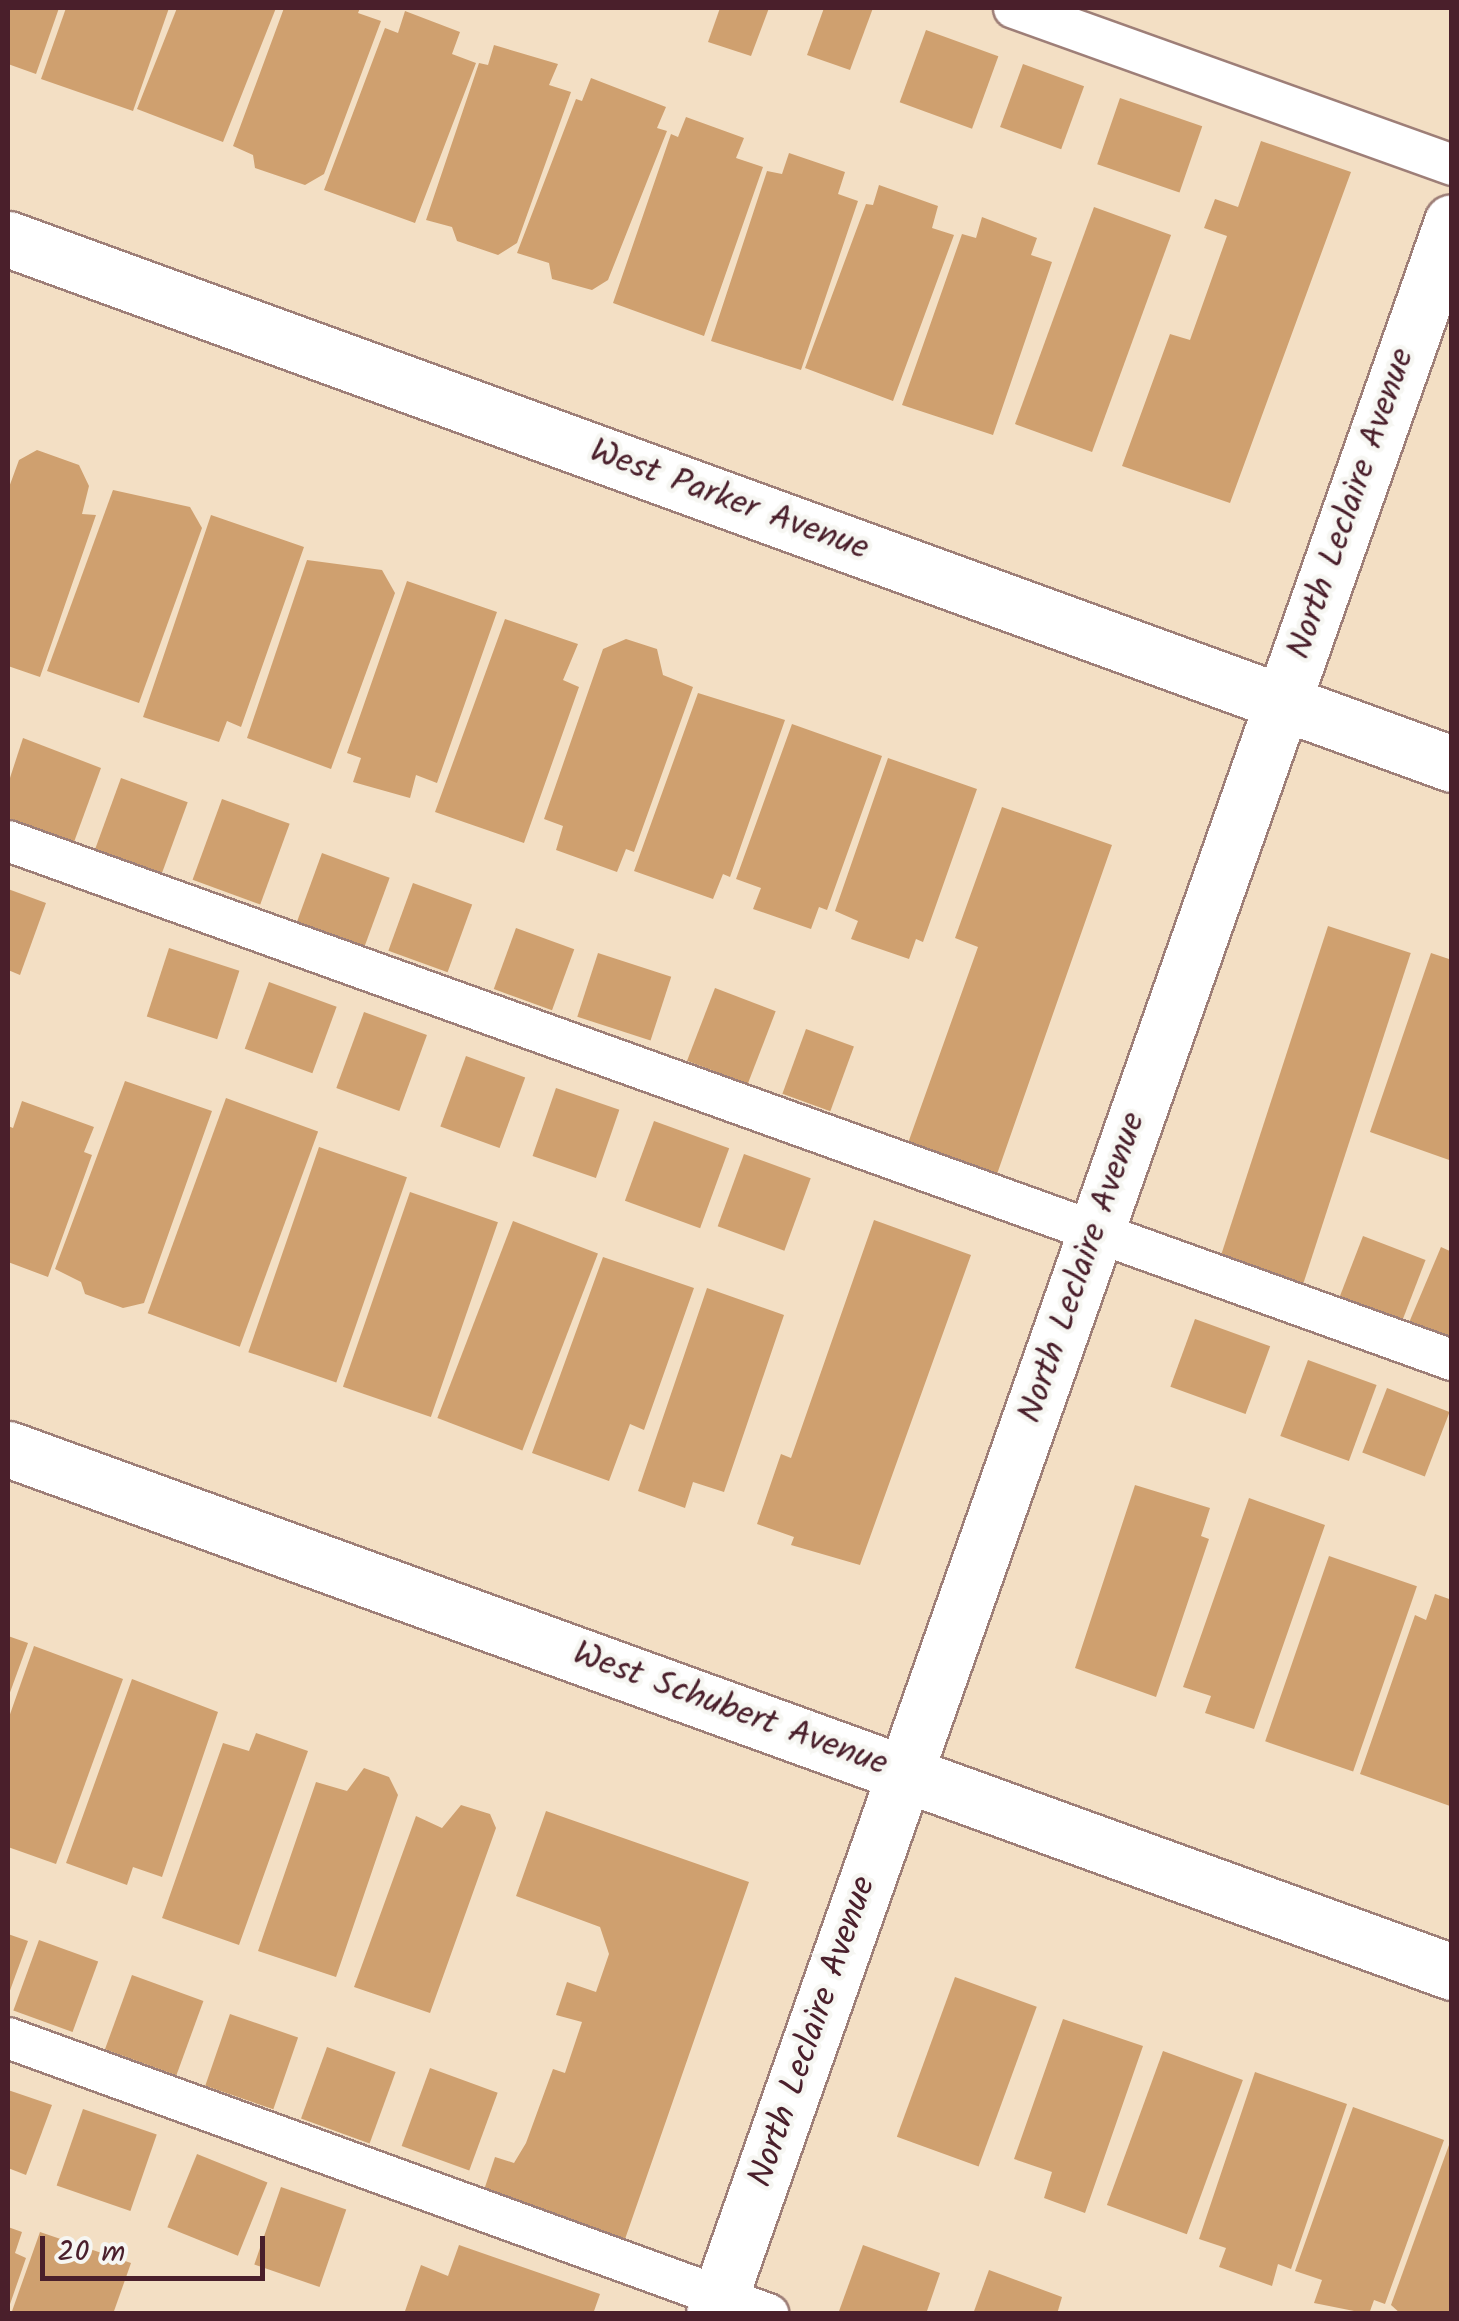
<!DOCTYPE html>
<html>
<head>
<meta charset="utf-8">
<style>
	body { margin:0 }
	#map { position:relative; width:1459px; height:2321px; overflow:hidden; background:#f3dfc4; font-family:Kalam,sans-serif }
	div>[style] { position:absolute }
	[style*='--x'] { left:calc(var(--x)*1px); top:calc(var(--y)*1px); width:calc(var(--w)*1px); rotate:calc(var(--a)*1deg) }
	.building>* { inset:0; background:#cfa06f; transform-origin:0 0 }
	.roads { filter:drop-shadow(2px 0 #9e7f78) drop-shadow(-2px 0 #9e7f78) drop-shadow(0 2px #9e7f78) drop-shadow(0 -2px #9e7f78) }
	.service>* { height:40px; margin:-20px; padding:0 20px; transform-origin:20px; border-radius:20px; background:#fff }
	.minor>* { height:55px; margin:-27.5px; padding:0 27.5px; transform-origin:27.5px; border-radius:27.5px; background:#fff }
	span { translate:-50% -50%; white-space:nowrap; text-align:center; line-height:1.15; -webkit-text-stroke:9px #f6f6f2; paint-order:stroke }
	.street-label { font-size:35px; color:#4a1f2b }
	.frame { position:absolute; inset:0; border:10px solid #4a1f2b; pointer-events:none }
	.scale { position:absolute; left:40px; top:2236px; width:225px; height:45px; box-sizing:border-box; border:5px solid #4a1f2b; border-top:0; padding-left:12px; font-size:30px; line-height:35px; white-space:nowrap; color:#4a1f2b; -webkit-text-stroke:8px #f6f6f2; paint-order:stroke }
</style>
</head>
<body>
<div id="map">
	<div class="building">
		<div style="clip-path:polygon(8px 8px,59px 8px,36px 74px,8px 64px)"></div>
		<div style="clip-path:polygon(66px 8px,169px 8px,133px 111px,41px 79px)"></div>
		<div style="clip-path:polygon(177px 8px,276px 8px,223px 142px,137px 109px)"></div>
		<div style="clip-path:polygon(284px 8px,360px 8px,358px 13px,381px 21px,324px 174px,305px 185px,255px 168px,253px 155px,233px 146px)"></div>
		<div style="clip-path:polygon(720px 8px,769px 8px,751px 56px,708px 42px)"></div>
		<div style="clip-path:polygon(824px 8px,873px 8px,850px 70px,807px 55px)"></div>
		<div style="clip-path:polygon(405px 11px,460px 32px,452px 54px,476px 63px,415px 223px,324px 190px,385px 28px,398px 33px)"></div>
		<div style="left:926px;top:30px;width:77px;height:77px;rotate:20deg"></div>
		<div style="clip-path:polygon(494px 45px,558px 64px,549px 85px,571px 92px,517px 243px,498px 255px,457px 241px,452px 227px,426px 220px,479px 63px,488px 65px)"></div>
		<div style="left:1023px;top:64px;width:65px;height:67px;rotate:20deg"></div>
		<div style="clip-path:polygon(591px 78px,666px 107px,657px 128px,667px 131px,608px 280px,592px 290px,552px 279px,549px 263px,517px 253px,576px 99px,582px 101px)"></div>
		<div style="left:1120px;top:98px;width:87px;height:70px;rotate:19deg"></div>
		<div style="clip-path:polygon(686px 117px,744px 138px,736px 158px,763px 167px,704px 336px,613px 303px,671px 134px,678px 137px)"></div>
		<div style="clip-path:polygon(1261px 141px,1351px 172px,1230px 503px,1122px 466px,1170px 334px,1190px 340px,1227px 236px,1204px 228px,1215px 199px,1238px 207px)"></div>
		<div style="clip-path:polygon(789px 153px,845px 172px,838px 194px,858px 201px,801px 370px,711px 341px,767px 171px,782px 174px)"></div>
		<div style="clip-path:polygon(879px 185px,938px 206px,932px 228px,954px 235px,893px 401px,805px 368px,866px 204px,873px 205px)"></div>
		<div style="left:1094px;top:207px;width:82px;height:231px;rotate:20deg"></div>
		<div style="clip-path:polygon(982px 217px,1037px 238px,1031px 255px,1052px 262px,993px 435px,902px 405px,962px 234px,976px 238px)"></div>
		<div style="clip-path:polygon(37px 450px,79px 465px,89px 486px,82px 514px,96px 515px,40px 677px,8px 666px,8px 490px,19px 460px)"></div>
		<div style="clip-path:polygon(113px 490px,190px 507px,202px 528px,139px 703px,47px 671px)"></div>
		<div style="clip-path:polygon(211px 515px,304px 547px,241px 727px,227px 721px,219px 742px,143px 717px)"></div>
		<div style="clip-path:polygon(307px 560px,382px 570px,395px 593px,331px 769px,247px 738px)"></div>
		<div style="clip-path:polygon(407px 581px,497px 612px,437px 783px,416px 775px,410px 798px,353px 782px,361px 758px,347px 753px)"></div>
		<div style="clip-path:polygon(505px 619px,578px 644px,563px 680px,579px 687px,524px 843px,435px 812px)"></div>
		<div style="clip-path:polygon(626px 639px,657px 649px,663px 675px,693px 687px,634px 852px,626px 849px,617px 872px,556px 850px,563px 826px,544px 819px,603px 649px)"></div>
		<div style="clip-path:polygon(698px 693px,785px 720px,730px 877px,723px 874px,713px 899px,634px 871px)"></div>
		<div style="clip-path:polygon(792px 724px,882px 756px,827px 910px,819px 907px,811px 929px,753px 909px,761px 888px,736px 879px)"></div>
		<div style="clip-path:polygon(23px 738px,101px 768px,74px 842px,8px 818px,8px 784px)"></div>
		<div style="clip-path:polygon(888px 758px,977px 789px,923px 942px,916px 939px,909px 959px,851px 939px,858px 921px,835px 911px)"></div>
		<div style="left:121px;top:778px;width:71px;height:76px;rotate:20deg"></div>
		<div style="left:222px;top:799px;width:72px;height:86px;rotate:20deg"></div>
		<div style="clip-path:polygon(1002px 807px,1112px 845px,996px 1177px,907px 1146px,978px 947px,955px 938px)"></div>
		<div style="left:322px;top:853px;width:72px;height:75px;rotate:20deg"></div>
		<div style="left:413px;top:883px;width:63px;height:72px;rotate:20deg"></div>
		<div style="clip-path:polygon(8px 889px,46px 903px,20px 975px,8px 970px)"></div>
		<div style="left:1328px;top:926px;width:87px;height:353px;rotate:18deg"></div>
		<div style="left:516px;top:928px;width:62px;height:65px;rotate:20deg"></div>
		<div style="left:169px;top:948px;width:74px;height:72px;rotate:18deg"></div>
		<div style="left:598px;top:953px;width:77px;height:67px;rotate:18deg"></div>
		<div style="clip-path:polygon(1431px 953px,1452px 960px,1452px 1161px,1370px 1132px)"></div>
		<div style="left:269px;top:982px;width:72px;height:71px;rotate:20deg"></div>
		<div style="left:715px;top:988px;width:65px;height:78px;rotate:21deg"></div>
		<div style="left:364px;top:1012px;width:67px;height:81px;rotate:20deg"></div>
		<div style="left:806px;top:1029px;width:51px;height:69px;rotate:20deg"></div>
		<div style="left:466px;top:1056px;width:63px;height:75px;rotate:20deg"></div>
		<div style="clip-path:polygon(125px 1081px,212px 1111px,144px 1303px,123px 1308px,85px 1294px,81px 1282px,55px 1269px)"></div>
		<div style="left:556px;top:1088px;width:67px;height:72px;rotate:19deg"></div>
		<div style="left:226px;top:1098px;width:98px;height:229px;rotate:20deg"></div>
		<div style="clip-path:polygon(22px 1101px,94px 1127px,84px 1152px,92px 1155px,48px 1277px,8px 1262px,8px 1126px,13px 1128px)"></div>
		<div style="left:654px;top:1121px;width:80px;height:85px;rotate:20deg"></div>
		<div style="left:319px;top:1147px;width:93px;height:217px;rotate:19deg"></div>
		<div style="left:744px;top:1154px;width:71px;height:77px;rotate:20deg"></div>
		<div style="left:410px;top:1192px;width:93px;height:206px;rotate:19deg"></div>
		<div style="clip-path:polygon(874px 1220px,971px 1255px,860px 1565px,791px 1545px,794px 1537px,757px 1524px,781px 1454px,791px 1458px)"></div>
		<div style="left:513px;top:1221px;width:91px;height:211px;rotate:21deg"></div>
		<div style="left:1363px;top:1236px;width:67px;height:65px;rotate:21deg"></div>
		<div style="clip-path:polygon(1441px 1247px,1452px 1252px,1452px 1343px,1408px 1325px)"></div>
		<div style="clip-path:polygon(603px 1257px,694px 1288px,644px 1430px,630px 1424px,609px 1481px,532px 1453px)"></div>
		<div style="clip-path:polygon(707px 1288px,784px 1315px,724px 1492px,693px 1482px,685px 1508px,638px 1491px)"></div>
		<div style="left:1195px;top:1319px;width:80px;height:72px;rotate:20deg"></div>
		<div style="left:1308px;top:1360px;width:73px;height:81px;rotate:20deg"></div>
		<div style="left:1387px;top:1388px;width:67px;height:69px;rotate:21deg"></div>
		<div style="clip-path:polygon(1135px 1485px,1210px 1508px,1201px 1536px,1209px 1539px,1156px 1697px,1075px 1668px)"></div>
		<div style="clip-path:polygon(1249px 1498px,1325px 1525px,1254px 1729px,1205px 1713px,1211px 1696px,1183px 1687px)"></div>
		<div style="left:1329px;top:1556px;width:93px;height:196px;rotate:19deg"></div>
		<div style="clip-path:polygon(1435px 1594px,1452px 1600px,1450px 1806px,1360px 1774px,1415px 1615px,1426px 1620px)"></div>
		<div style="clip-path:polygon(8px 1636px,28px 1643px,8px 1698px)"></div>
		<div style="clip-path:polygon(34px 1646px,123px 1679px,56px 1864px,8px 1847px,8px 1720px)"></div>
		<div style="clip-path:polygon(132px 1679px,218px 1712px,162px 1877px,133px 1867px,127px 1885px,66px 1863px)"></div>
		<div style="clip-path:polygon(256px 1733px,308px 1751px,239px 1945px,162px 1918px,223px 1743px,249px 1751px)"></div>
		<div style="clip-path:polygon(364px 1768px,389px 1777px,398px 1795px,336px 1977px,258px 1951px,316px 1782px,347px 1791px)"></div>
		<div style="clip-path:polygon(461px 1805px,490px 1814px,496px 1828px,430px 2013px,354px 1987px,416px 1816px,442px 1828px)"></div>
		<div style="clip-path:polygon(546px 1811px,749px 1882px,624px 2242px,483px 2193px,495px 2157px,514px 2163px,526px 2143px,553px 2069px,565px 2073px,582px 2022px,556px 2015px,567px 1982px,596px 1992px,609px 1954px,600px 1927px,516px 1896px)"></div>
		<div style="clip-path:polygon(8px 1934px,28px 1941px,8px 1996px)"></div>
		<div style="left:39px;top:1940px;width:63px;height:75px;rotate:20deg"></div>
		<div style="left:132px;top:1975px;width:76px;height:79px;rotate:20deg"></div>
		<div style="left:955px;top:1977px;width:87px;height:170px;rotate:20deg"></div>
		<div style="left:230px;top:2014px;width:72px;height:76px;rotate:19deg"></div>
		<div style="clip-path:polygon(1063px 2019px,1143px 2046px,1085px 2213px,1044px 2198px,1052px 2172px,1014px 2159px)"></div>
		<div style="left:327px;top:2047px;width:73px;height:76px;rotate:20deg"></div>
		<div style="left:1163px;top:2051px;width:85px;height:164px;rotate:20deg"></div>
		<div style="left:430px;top:2068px;width:72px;height:83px;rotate:20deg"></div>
		<div style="clip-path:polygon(1255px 2072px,1347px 2104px,1291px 2269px,1278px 2264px,1272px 2286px,1219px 2267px,1226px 2248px,1199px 2239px)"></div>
		<div style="clip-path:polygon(8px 2090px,52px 2105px,26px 2175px,8px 2168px)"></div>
		<div style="clip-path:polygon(1353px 2107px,1444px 2140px,1385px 2304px,1374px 2300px,1369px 2314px,1314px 2303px,1322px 2280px,1295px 2271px)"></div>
		<div style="left:83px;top:2109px;width:78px;height:81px;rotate:19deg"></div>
		<div style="clip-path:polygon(1449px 2145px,1452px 2314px,1401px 2314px,1391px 2305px)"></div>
		<div style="left:197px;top:2154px;width:76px;height:79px;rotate:22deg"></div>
		<div style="left:281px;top:2187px;width:69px;height:82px;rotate:19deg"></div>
		<div style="clip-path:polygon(8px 2227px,22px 2232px,15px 2253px,26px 2258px,8px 2310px)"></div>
		<div style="clip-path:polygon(40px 2232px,131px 2263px,113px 2314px,11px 2314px)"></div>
		<div style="clip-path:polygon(459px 2245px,600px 2294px,593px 2314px,404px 2314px,421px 2265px,448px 2276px)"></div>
		<div style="clip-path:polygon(863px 2245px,940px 2273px,926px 2314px,838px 2314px)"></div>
		<div style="clip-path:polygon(989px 2270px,1062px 2297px,1057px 2314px,973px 2314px)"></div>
	</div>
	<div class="roads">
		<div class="service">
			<div style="--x:1014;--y:8;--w:465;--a:19.7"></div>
			<div style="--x:8;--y:841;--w:1534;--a:19.77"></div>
			<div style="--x:8;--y:2038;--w:809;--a:19.96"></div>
		</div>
		<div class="minor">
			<div style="--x:8;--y:239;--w:1536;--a:19.98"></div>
			<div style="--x:8;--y:1449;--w:1536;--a:19.91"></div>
			<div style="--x:714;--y:2314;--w:2218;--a:-70.57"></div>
		</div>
	</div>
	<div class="street-label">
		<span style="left:729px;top:501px;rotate:20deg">West Parker Avenue</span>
		<span style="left:1352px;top:504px;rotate:-71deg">North Leclaire Avenue</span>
		<span style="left:1083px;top:1268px;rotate:-71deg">North Leclaire Avenue</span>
		<span style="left:730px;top:1710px;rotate:20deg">West Schubert Avenue</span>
		<span style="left:813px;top:2032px;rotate:-71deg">North Leclaire Avenue</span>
	</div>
	<div class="frame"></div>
	<div class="scale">20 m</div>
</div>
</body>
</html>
